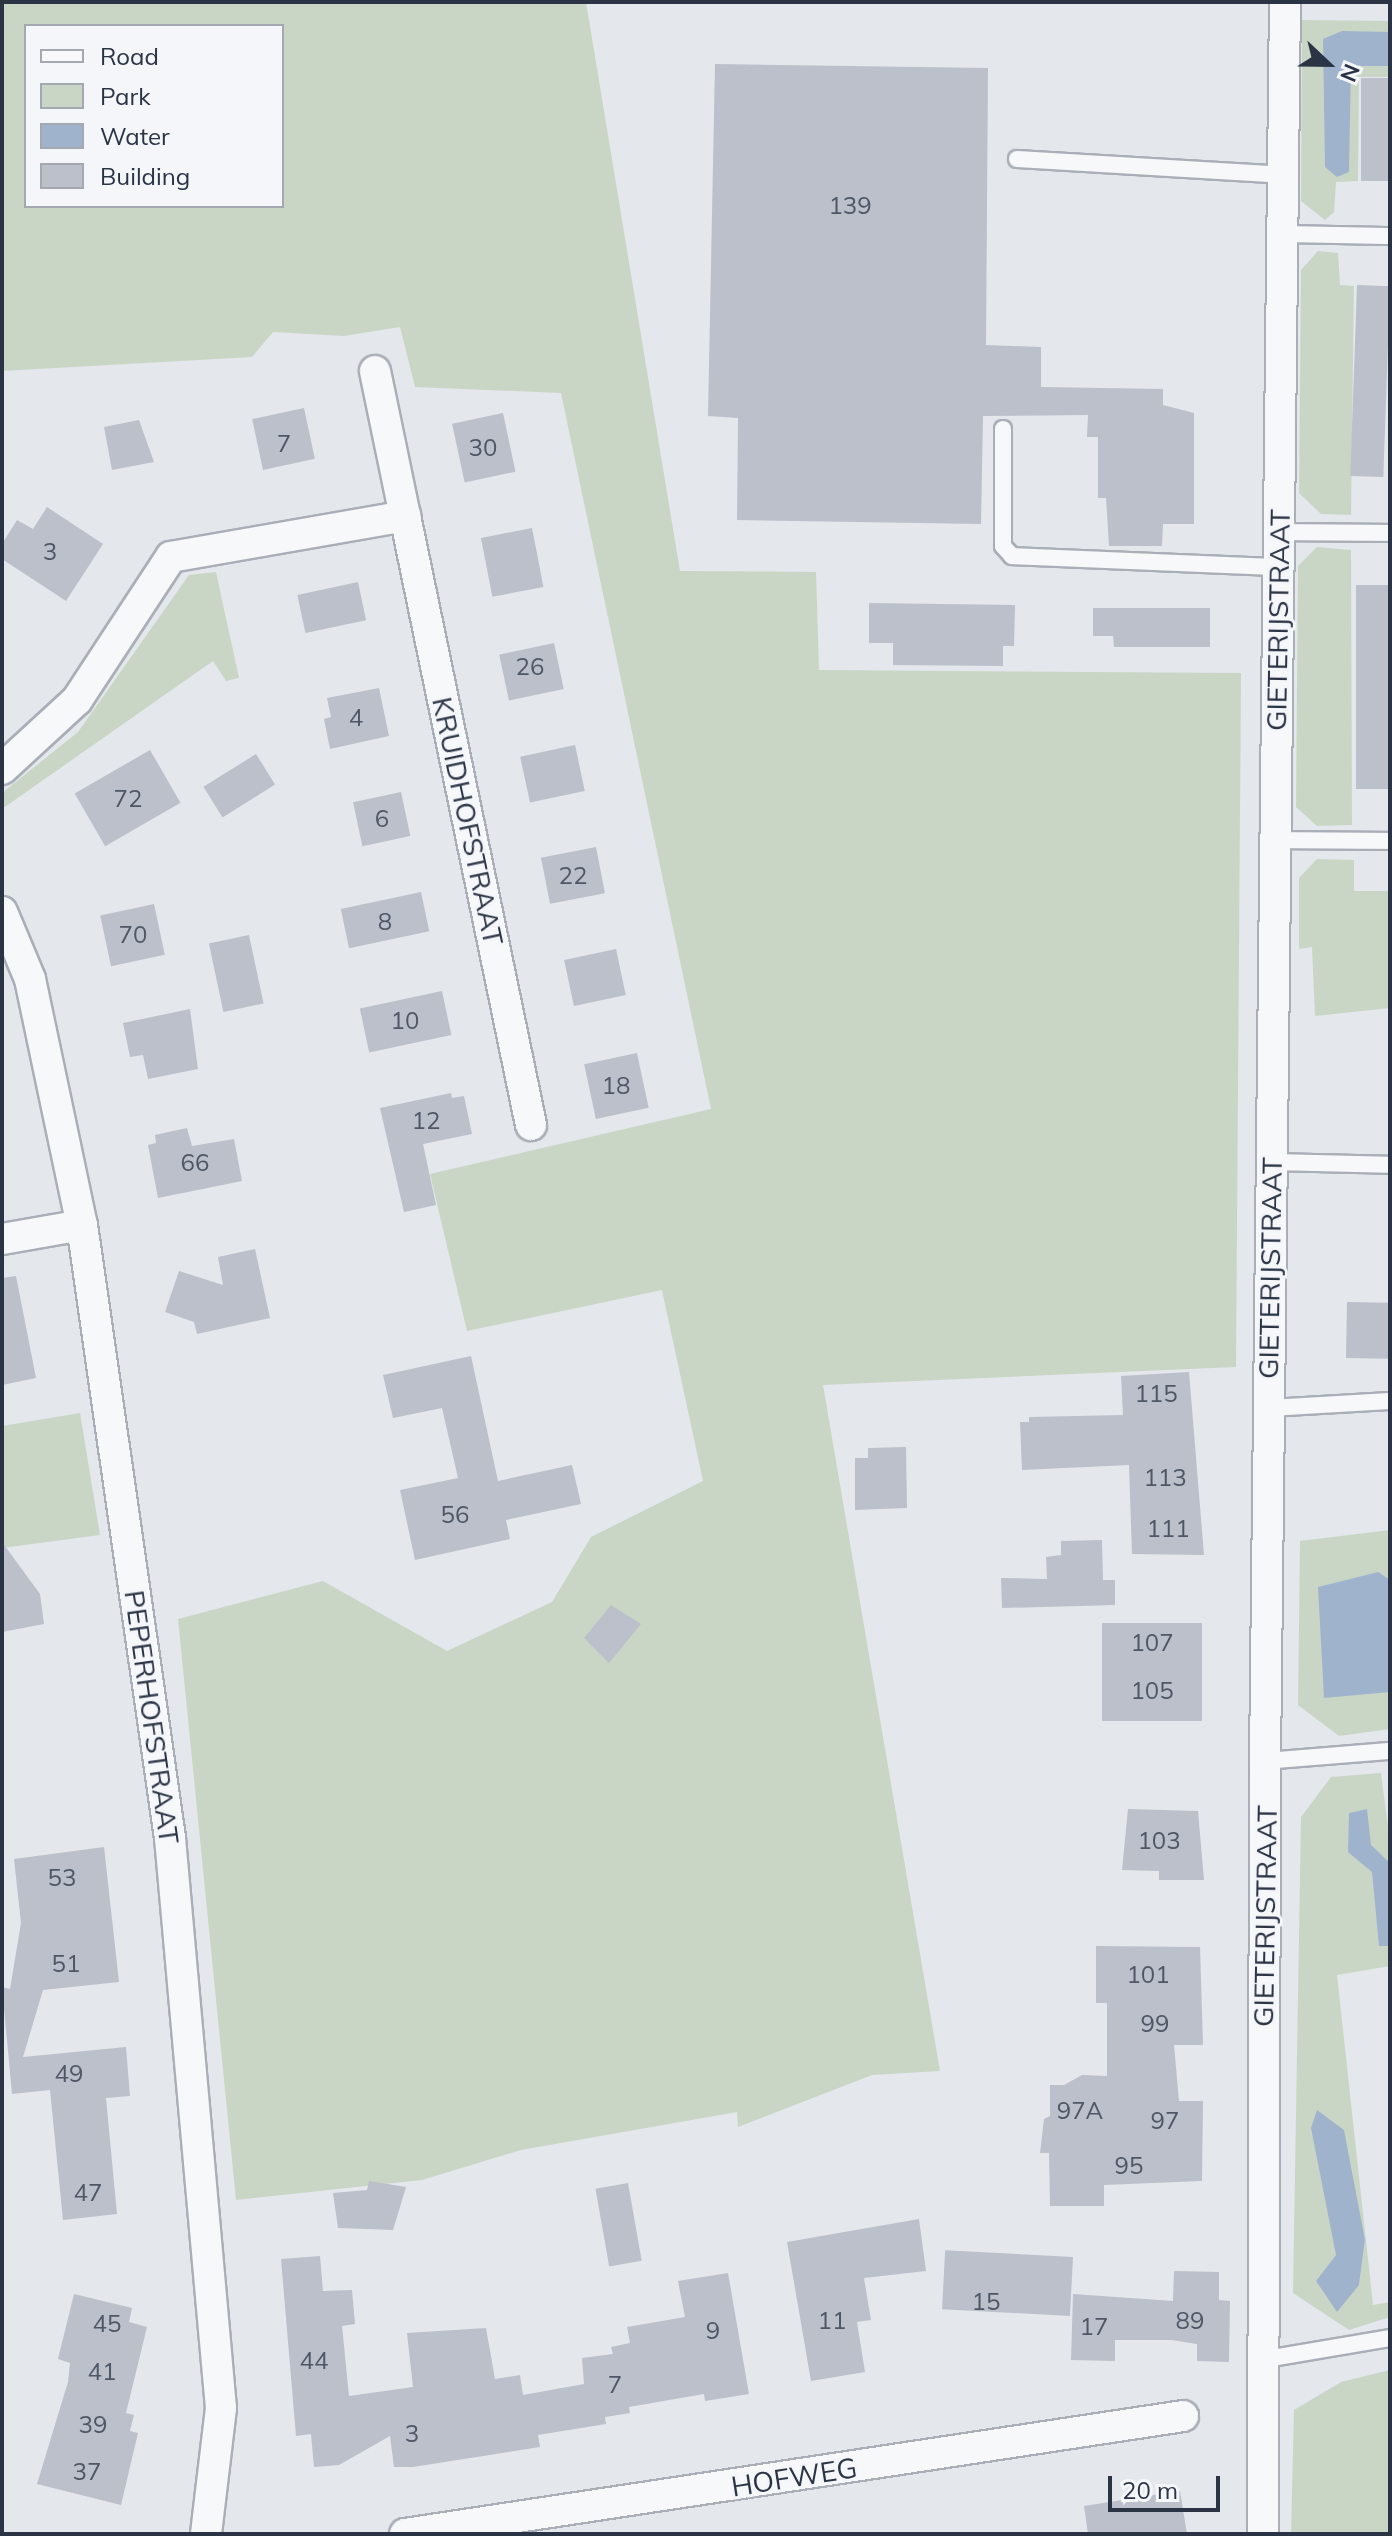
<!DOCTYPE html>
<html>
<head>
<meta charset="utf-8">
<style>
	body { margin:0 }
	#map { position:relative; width:1392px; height:2536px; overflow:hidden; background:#e4e7ec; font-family:Mulish,sans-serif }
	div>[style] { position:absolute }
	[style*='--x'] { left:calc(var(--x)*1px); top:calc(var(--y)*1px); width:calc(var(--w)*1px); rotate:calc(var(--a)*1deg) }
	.green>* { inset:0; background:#c9d6c5 }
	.water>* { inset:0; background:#9fb4cc }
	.building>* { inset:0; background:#bbc0ca; transform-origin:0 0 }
	.roads { filter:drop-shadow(2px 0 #a9aeb7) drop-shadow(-2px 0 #a9aeb7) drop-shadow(0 2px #a9aeb7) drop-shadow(0 -2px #a9aeb7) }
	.lane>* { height:16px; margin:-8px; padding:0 8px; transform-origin:8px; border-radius:8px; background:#f7f8fa }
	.street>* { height:30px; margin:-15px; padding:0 15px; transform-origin:15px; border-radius:15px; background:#f7f8fa }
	span { translate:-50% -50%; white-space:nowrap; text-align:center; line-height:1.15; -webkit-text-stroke:6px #f4f6f9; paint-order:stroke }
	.number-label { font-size:24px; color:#4f5766 }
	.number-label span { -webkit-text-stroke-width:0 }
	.street-label { font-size:28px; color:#2b3445 }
	.frame { position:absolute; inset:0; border:4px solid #2b3445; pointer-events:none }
	.legend { position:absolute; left:24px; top:24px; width:260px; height:184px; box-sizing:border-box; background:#f4f6f9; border:2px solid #a4a8b1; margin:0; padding:10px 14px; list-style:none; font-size:24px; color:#2b3445 }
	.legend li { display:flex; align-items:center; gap:16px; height:40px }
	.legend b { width:40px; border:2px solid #a4a8b1 }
	.north { position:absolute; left:1288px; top:24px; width:80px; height:80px; -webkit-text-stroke:6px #f4f6f9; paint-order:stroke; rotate:112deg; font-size:22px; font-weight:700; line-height:32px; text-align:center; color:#2b3445 }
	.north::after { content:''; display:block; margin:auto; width:28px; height:36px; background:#2b3445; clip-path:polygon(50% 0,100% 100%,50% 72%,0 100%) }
	.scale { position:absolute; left:1108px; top:2476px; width:112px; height:36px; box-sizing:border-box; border:4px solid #2b3445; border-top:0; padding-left:10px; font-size:24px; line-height:28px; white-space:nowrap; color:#2b3445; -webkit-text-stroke:6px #f4f6f9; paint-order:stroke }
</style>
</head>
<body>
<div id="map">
	<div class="green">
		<div style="clip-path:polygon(evenodd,2px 2px,586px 2px,680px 571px,816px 572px,819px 670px,1241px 673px,1236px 1367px,823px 1385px,940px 2071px,872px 2075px,738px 2127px,737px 2112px,521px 2150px,422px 2180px,236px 2200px,178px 1619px,323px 1581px,447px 1651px,552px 1602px,591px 1537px,703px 1481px,662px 1290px,467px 1331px,430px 1174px,711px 1109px,561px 393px,415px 387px,400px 327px,344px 336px,273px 332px,252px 357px,2px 371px,2px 2px,26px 26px,282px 26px,282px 206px,26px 206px,26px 26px)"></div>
		<div style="clip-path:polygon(1302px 20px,1390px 21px,1390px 77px,1359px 77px,1358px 181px,1336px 182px,1334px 212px,1325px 220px,1301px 201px)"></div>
		<div style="clip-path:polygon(1318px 251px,1338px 253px,1340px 285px,1354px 286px,1351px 515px,1321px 514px,1299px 493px,1301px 270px)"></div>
		<div style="clip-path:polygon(1317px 547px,1351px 550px,1352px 825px,1317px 826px,1296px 807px,1298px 566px)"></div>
		<div style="clip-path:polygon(216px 572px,239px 678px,226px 681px,213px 661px,2px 809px,2px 793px,78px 732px,189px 575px)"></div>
		<div style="clip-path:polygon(1317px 859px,1354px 860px,1354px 891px,1390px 891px,1390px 1008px,1315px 1016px,1312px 947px,1299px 949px,1299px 878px)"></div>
		<div style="clip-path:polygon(80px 1413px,100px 1535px,2px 1548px,2px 1426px)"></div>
		<div style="clip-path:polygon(1390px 1530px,1390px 1729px,1339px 1736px,1298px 1705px,1300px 1541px)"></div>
		<div style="clip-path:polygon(evenodd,1381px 1773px,1390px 1842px,1390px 1966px,1337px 1975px,1373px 2305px,1390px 2302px,1390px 2317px,1349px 2330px,1293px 2293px,1301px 1817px,1331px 1777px,1381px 1773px,1365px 2240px,1359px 2285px,1316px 2281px,1336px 2256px,1365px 2240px)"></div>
		<div style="clip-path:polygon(1390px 2370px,1390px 2534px,1291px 2534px,1294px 2410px,1341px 2382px)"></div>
	</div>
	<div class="water">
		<div style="clip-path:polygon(1342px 31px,1390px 32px,1390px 66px,1351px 66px,1349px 172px,1337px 177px,1325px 167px,1323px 39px)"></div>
		<div style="clip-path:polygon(1378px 1572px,1390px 1580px,1390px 1692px,1324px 1698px,1318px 1587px)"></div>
		<div style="clip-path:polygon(1367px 1809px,1371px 1845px,1390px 1863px,1388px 1946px,1379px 1946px,1372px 1872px,1348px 1852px,1349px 1813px)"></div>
		<div style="clip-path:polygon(1317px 2110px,1344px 2130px,1365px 2240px,1359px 2285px,1337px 2312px,1316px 2281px,1336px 2255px,1311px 2128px)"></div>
	</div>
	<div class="building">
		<div style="clip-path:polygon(715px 64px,988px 68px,986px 345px,1041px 347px,1041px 387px,1163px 389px,1163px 405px,1194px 413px,1194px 524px,1163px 524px,1162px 546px,1109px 546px,1106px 498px,1098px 498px,1098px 437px,1087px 437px,1088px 415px,983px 416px,981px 524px,737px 520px,738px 418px,708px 416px)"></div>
		<div style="left:1361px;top:78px;width:29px;height:103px"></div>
		<div style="left:1357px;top:285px;width:33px;height:191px;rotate:2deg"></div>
		<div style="left:304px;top:408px;width:52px;height:53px;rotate:78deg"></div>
		<div style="left:503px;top:413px;width:60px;height:52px;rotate:78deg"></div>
		<div style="clip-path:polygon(139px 420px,154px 462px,112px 470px,104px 427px)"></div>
		<div style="clip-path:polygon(47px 507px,103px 544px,66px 601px,2px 559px,2px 544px,17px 520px,33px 529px)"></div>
		<div style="left:532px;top:528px;width:60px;height:52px;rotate:79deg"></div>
		<div style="left:358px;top:582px;width:39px;height:62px;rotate:78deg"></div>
		<div style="left:1356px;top:585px;width:34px;height:204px"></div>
		<div style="clip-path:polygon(869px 603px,1015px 605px,1014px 646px,1003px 646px,1003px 666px,893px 665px,893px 643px,869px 643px)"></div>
		<div style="clip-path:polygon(1093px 608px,1210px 608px,1210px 647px,1114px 647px,1113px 636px,1093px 636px)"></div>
		<div style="left:554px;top:643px;width:47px;height:56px;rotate:78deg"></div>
		<div style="clip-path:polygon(379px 688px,389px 736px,330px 749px,324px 719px,331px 717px,327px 698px)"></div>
		<div style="left:575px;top:745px;width:47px;height:56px;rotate:78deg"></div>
		<div style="left:150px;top:750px;width:61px;height:87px;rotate:60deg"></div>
		<div style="left:256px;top:754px;width:36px;height:62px;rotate:58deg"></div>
		<div style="left:401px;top:792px;width:45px;height:49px;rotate:78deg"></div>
		<div style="left:596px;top:847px;width:47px;height:56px;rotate:79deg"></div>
		<div style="left:421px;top:892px;width:40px;height:82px;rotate:78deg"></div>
		<div style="left:154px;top:904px;width:52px;height:55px;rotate:78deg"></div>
		<div style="left:249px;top:935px;width:70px;height:41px;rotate:78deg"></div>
		<div style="left:616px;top:949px;width:47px;height:53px;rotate:78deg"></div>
		<div style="left:442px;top:991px;width:45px;height:84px;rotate:78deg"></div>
		<div style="clip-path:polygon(190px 1009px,198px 1069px,148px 1079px,143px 1055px,130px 1057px,123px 1023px)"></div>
		<div style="left:637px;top:1053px;width:56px;height:54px;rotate:78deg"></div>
		<div style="clip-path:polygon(451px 1093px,452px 1098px,464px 1096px,472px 1134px,423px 1144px,436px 1205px,404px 1212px,380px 1108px)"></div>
		<div style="clip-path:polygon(187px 1128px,192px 1146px,234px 1139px,242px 1181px,158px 1198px,148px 1145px,156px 1143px,155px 1135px)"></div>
		<div style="clip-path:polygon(255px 1249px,270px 1318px,197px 1334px,194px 1322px,165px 1312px,179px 1271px,223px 1285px,218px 1257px)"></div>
		<div style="clip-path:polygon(16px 1276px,36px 1378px,2px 1385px,2px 1278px)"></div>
		<div style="left:1347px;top:1302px;width:43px;height:56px;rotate:1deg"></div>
		<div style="clip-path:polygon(471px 1356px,498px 1481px,572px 1465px,581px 1504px,506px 1520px,510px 1539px,415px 1560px,400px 1490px,458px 1478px,442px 1408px,393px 1418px,383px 1375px)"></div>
		<div style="clip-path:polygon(1189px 1372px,1204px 1555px,1132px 1554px,1129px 1465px,1022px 1470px,1020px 1422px,1029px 1422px,1029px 1417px,1123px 1415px,1121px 1376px)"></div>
		<div style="clip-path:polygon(906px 1447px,907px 1508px,855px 1510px,855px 1458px,868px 1458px,868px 1448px)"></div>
		<div style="clip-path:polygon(1102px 1540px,1103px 1580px,1115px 1580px,1115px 1605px,1002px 1608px,1001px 1578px,1047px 1579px,1046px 1557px,1061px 1555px,1061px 1541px)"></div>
		<div style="clip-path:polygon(2px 1542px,40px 1594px,44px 1624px,2px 1632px)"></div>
		<div style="clip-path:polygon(611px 1605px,641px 1624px,609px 1663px,584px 1638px)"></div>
		<div style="left:1202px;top:1623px;width:98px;height:100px;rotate:90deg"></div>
		<div style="clip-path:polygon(1128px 1809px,1198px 1811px,1204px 1880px,1159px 1880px,1159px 1871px,1122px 1870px)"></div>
		<div style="clip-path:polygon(104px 1847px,119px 1982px,43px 1990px,23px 2057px,126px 2047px,130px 2096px,106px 2098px,117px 2214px,63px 2220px,50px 2090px,12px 2094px,2px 1987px,10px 1989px,21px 1923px,14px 1859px)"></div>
		<div style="clip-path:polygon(1096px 1946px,1200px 1947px,1203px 2045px,1174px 2045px,1179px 2101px,1203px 2101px,1202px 2181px,1104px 2185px,1104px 2206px,1050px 2206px,1049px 2153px,1040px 2153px,1044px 2119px,1050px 2116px,1050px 2085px,1064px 2085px,1082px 2075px,1107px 2076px,1107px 2003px,1096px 2003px)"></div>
		<div style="clip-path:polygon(369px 2181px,406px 2187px,393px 2230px,338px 2228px,333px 2193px,367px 2190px)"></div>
		<div style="left:628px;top:2183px;width:79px;height:33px;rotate:80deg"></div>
		<div style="clip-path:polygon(919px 2219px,926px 2271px,864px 2278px,871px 2320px,857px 2322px,865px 2372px,811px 2381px,787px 2242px)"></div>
		<div style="clip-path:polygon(320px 2256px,323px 2291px,352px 2290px,355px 2324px,342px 2326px,349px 2396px,413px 2387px,407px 2333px,486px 2328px,495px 2379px,520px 2375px,523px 2395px,584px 2384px,582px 2358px,613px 2354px,611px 2347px,630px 2343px,627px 2327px,685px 2317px,678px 2281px,728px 2273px,749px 2394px,705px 2401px,704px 2394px,629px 2407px,630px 2413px,605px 2417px,606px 2424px,538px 2435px,540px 2447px,413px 2467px,394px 2467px,390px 2436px,339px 2465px,314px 2467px,311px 2434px,296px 2436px,281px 2259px)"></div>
		<div style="left:1073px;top:2257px;width:59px;height:128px;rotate:93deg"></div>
		<div style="clip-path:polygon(1174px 2271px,1219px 2272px,1219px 2300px,1230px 2301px,1229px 2362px,1197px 2361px,1197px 2344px,1172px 2340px,1115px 2340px,1115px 2361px,1071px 2360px,1073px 2294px,1173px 2301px)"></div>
		<div style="clip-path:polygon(74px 2294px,132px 2308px,129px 2322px,147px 2327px,126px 2413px,134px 2415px,130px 2431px,138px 2433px,121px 2505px,37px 2484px,68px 2382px,70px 2363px,58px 2359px)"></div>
		<div style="clip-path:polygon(1180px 2491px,1187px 2534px,1088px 2534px,1084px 2506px)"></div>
	</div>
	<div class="roads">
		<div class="lane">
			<div style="--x:1017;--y:159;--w:266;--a:3.4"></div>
			<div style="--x:1282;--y:234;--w:108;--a:1.1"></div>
			<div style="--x:1003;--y:429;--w:117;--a:90"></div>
			<div style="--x:1003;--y:546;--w:13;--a:48"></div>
			<div style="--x:1012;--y:556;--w:266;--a:2.4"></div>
			<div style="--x:1279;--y:532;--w:111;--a:0.5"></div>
			<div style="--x:1275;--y:840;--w:115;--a:0.5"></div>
			<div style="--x:1271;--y:1162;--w:119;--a:1.4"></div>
			<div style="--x:1269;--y:1408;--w:121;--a:-3.3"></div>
			<div style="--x:1265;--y:1761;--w:125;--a:-4.6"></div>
			<div style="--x:1260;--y:2360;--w:132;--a:-9.6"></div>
		</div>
		<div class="street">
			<div style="--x:405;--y:516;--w:622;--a:78.31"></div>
			<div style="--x:2;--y:769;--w:102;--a:-42.6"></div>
			<div style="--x:77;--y:700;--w:171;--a:-56.7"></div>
			<div style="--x:171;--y:557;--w:238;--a:-9.9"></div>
			<div style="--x:405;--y:516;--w:148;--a:-101.7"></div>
			<div style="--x:2;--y:912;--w:73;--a:67.3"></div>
			<div style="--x:30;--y:979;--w:251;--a:78.1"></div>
			<div style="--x:82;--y:1225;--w:619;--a:81.83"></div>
			<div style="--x:170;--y:1838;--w:572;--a:84.89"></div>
			<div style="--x:221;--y:2408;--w:127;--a:96.8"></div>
			<div style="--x:2;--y:1239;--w:81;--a:-9.9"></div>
			<div style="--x:405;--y:2534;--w:787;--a:-8.62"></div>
			<div style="--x:1263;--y:2534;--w:773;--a:-89.85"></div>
			<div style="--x:1265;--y:1761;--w:1759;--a:-89.35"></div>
		</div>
	</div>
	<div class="number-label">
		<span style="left:850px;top:206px">139</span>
		<span style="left:284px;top:444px">7</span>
		<span style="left:483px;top:448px">30</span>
		<span style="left:50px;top:552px">3</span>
		<span style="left:530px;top:667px">26</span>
		<span style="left:356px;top:718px">4</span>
		<span style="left:128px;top:799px">72</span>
		<span style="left:382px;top:819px">6</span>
		<span style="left:573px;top:876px">22</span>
		<span style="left:385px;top:922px">8</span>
		<span style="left:133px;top:935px">70</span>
		<span style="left:405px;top:1021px">10</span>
		<span style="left:616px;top:1086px">18</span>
		<span style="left:426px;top:1121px">12</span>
		<span style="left:195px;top:1163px">66</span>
		<span style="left:1156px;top:1394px">115</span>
		<span style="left:1165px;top:1478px">113</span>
		<span style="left:455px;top:1515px">56</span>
		<span style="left:1168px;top:1529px">111</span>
		<span style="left:1152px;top:1643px">107</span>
		<span style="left:1152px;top:1691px">105</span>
		<span style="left:1159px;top:1841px">103</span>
		<span style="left:62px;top:1878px">53</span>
		<span style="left:66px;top:1964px">51</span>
		<span style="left:1148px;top:1975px">101</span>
		<span style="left:1155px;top:2024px">99</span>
		<span style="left:69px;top:2074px">49</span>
		<span style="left:1080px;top:2111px">97A</span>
		<span style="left:1165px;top:2121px">97</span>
		<span style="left:1129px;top:2166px">95</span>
		<span style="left:88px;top:2193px">47</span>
		<span style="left:986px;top:2302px">15</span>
		<span style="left:832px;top:2321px">11</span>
		<span style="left:1190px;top:2321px">89</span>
		<span style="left:107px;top:2324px">45</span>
		<span style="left:1094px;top:2327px">17</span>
		<span style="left:713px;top:2331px">9</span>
		<span style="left:314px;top:2361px">44</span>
		<span style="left:102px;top:2372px">41</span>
		<span style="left:615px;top:2385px">7</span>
		<span style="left:93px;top:2425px">39</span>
		<span style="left:412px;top:2434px">3</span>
		<span style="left:87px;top:2472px">37</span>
	</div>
	<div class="street-label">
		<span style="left:1278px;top:620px;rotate:-89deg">GIETERIJSTRAAT</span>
		<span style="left:468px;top:821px;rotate:78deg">KRUIDHOFSTRAAT</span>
		<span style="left:1270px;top:1268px;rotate:-89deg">GIETERIJSTRAAT</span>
		<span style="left:152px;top:1717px;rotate:82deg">PEPERHOFSTRAAT</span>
		<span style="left:1265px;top:1916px;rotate:-89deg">GIETERIJSTRAAT</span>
		<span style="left:794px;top:2477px;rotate:-9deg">HOFWEG</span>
	</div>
	<div class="frame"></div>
	<ul class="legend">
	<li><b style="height:10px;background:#f7f8fa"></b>Road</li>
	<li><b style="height:22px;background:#c9d6c5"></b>Park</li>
	<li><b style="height:22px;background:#9fb4cc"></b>Water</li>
	<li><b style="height:22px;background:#bbc0ca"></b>Building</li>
	</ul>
	<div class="north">N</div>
	<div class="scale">20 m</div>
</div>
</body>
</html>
